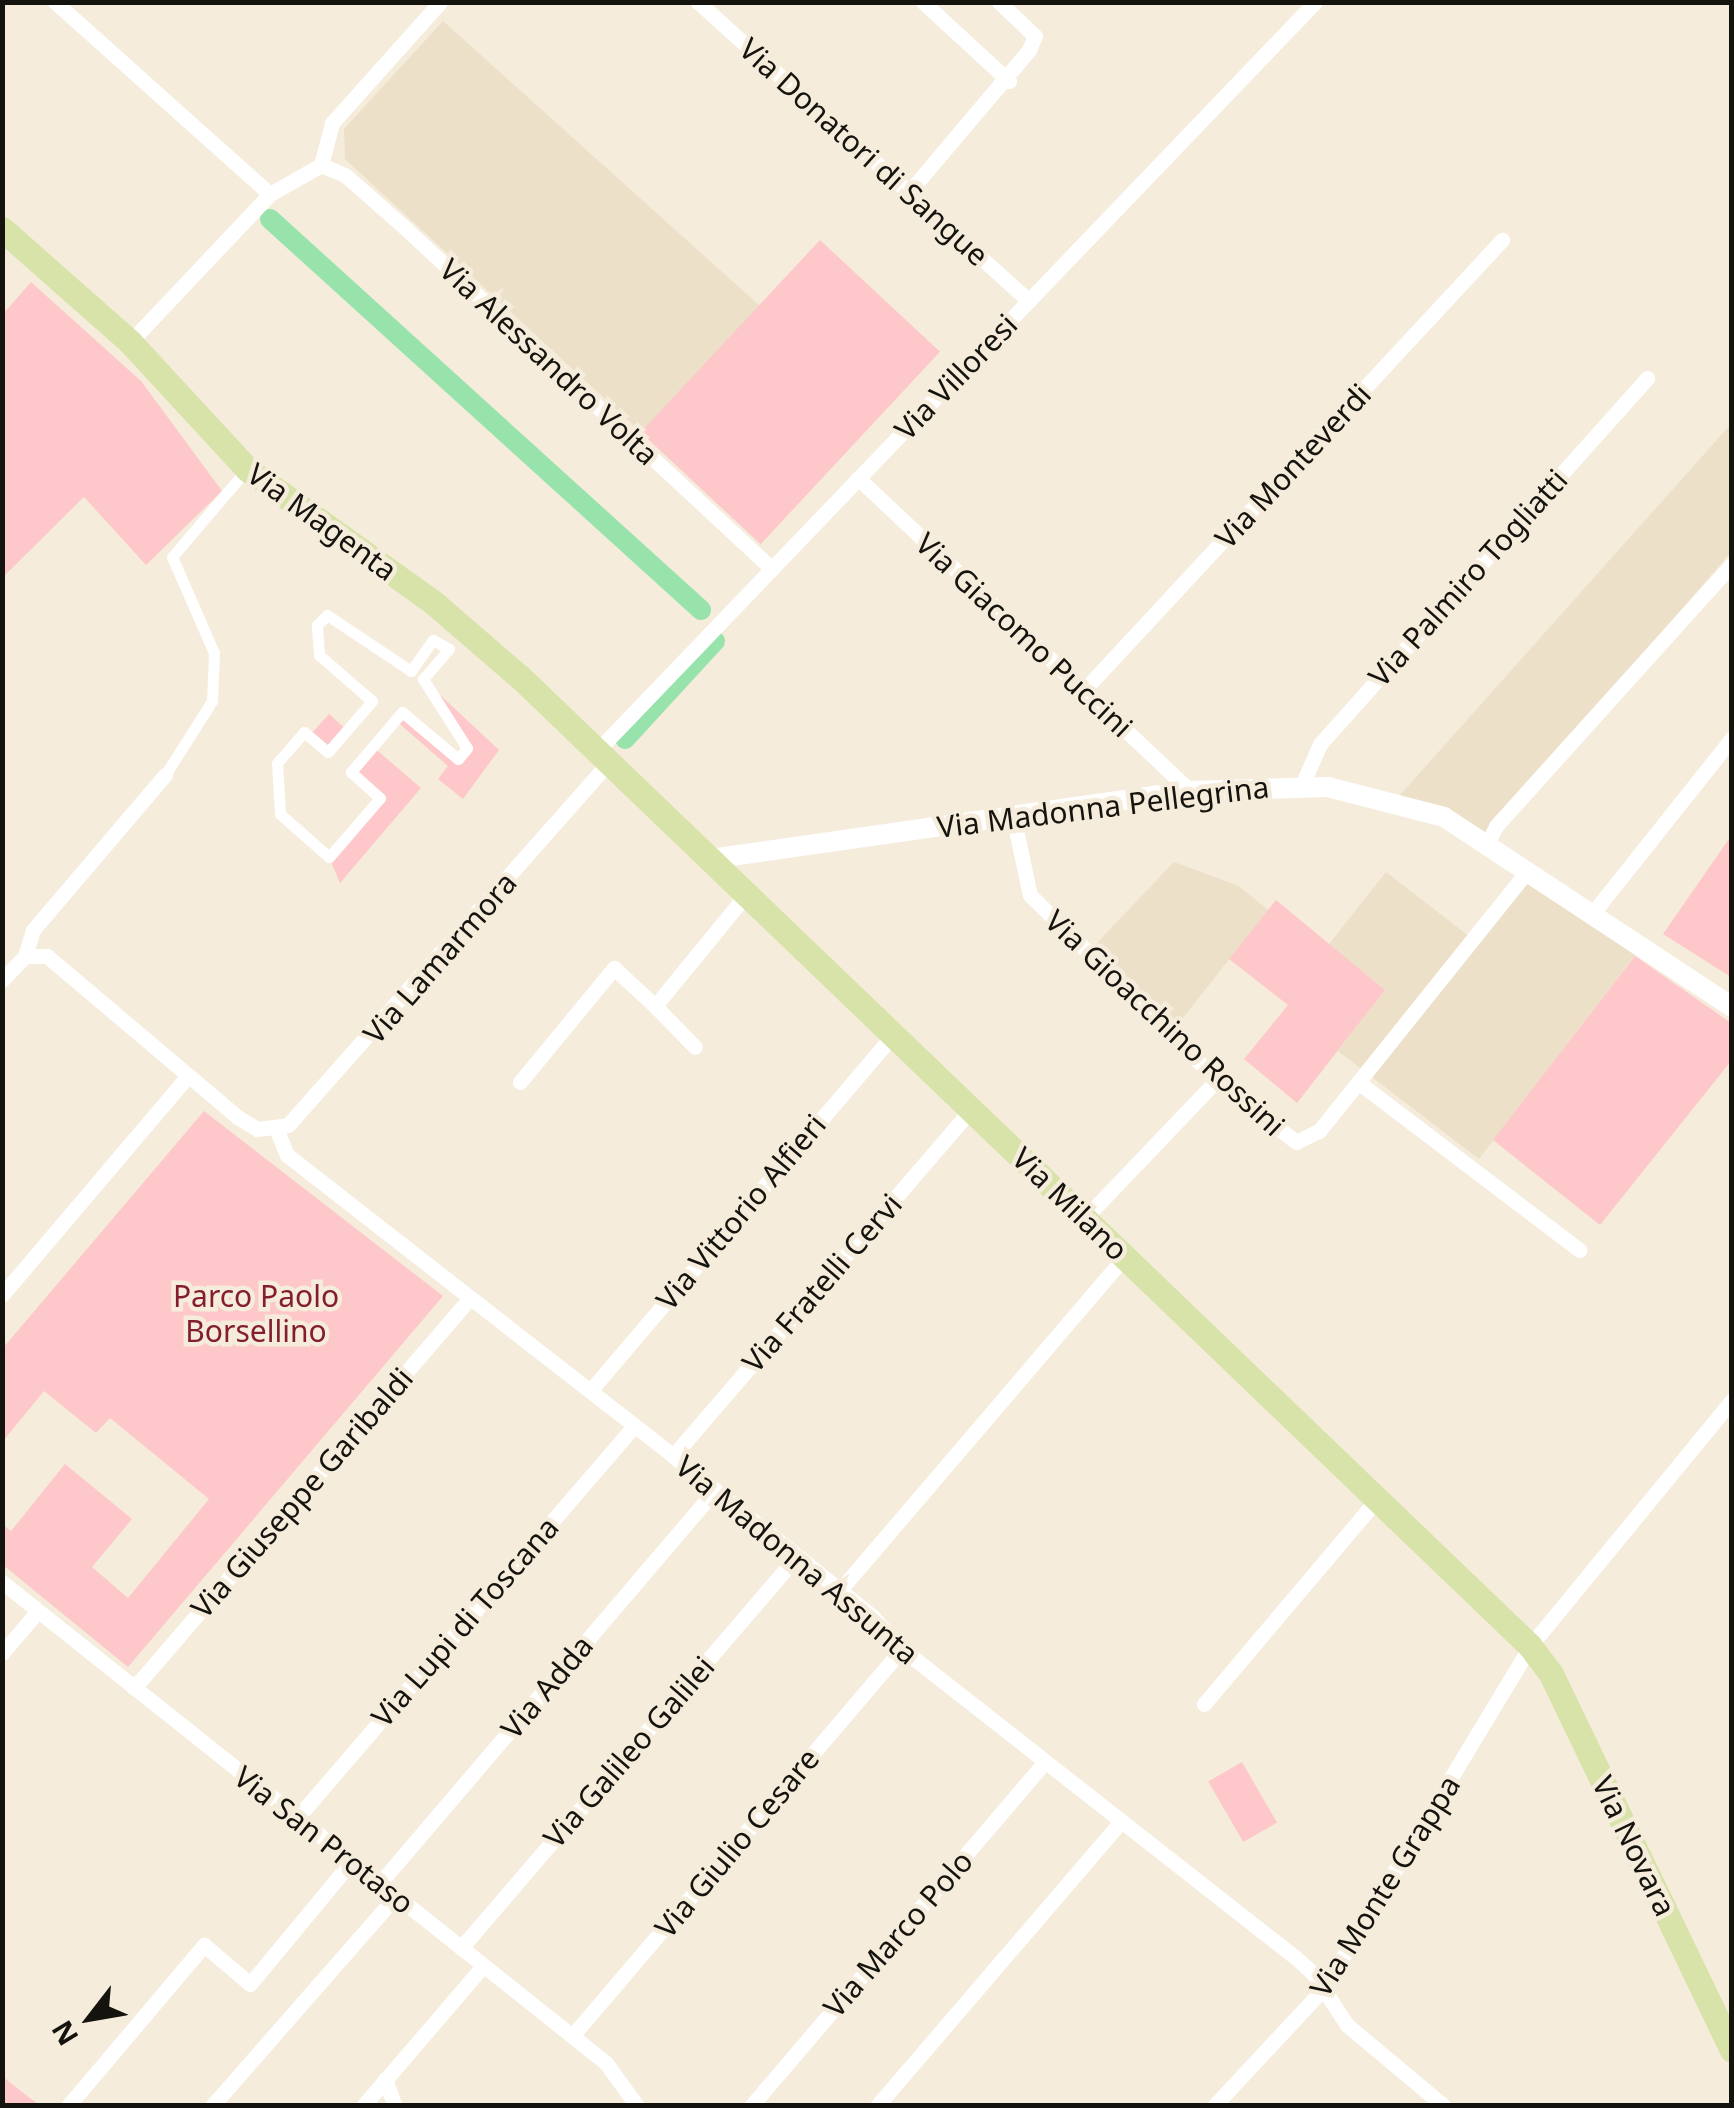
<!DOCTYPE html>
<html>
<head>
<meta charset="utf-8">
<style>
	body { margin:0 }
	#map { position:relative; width:1734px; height:2108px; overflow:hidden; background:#f5ecdc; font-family:"Noto Sans",sans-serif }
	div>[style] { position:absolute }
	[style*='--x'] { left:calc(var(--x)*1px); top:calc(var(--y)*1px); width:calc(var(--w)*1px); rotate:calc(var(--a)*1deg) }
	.built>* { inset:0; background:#ece0c9 }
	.green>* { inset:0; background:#fec7c9; transform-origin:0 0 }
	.canal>* { height:20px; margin:-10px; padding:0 10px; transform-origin:10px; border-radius:10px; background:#98e3ac }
	.pedestrian>* { height:11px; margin:-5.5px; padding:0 5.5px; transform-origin:5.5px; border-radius:5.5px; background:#fff }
	.minor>* { height:15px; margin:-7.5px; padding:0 7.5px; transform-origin:7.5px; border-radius:7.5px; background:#fff }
	.tertiary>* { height:20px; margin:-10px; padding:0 10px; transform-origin:10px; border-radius:10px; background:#fff }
	.primary>* { height:25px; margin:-12.5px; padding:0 12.5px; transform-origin:12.5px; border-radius:12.5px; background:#d8e3a9 }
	span { translate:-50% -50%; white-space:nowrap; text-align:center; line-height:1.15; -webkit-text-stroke:9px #f5ecdc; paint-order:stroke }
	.street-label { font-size:30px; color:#15130d }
	.park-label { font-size:30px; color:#841d30 }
	.frame { position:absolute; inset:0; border:5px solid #15130d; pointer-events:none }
	.north { position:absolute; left:40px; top:1968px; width:100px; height:100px; -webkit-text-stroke:8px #f5ecdc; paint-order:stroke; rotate:239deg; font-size:28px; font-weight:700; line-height:40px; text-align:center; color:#15130d }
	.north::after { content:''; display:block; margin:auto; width:35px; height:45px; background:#15130d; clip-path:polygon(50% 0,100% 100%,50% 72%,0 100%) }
</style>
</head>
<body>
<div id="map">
	<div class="built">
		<div style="clip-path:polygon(443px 21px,760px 306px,642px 433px,345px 159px,344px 129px)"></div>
		<div style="clip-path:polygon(1731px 424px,1731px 552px,1486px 835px,1400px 795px)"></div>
		<div style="clip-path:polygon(1174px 862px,1239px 886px,1268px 910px,1175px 1028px,1093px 947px)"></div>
		<div style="clip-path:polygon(1522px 870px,1639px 950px,1479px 1159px,1338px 1051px,1385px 990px,1329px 944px,1386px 872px,1470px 937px)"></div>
	</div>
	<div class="green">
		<div style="left:820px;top:240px;width:164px;height:263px;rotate:43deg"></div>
		<div style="clip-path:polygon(31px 282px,141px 381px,222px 491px,146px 565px,84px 497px,3px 577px,3px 314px)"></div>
		<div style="clip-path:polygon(423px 679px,499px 750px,463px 799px,438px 779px,448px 766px,394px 719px,402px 712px,457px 759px,467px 749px)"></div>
		<div style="left:329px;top:714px;width:24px;height:30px;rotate:42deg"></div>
		<div style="clip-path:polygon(372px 746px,421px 788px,340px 883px,329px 857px,380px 798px,351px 772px)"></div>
		<div style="clip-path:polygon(1731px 836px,1731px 977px,1663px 934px)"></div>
		<div style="clip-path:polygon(1276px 900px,1385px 990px,1297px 1103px,1244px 1059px,1288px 1005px,1229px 959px)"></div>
		<div style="clip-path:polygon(1635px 956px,1731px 1023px,1731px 1061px,1600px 1225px,1493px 1140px)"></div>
		<div style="clip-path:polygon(204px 1111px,443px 1296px,128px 1667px,3px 1565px,3px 1525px,11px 1531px,65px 1464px,132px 1519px,92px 1567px,128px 1598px,209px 1499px,110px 1418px,96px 1433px,44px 1391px,3px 1441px,3px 1348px)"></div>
		<div style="left:1242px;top:1762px;width:70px;height:39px;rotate:60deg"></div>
		<div style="clip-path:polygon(2px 2077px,3px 2077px,39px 2105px,3px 2105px)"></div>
	</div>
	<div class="canal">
		<div style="--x:270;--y:219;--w:582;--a:42.21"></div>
		<div style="--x:625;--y:739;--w:133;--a:-47.4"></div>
	</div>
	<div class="pedestrian">
		<div style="--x:327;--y:615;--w:101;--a:33.7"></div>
		<div style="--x:411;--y:671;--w:38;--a:-55"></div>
		<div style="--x:433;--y:640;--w:18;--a:29"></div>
		<div style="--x:449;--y:649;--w:40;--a:131"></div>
		<div style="--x:423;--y:679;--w:82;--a:57.5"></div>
		<div style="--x:467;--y:748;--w:14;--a:129"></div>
		<div style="--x:458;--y:759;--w:73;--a:-140"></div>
		<div style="--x:402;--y:712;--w:79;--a:130.4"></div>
		<div style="--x:351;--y:772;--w:39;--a:42"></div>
		<div style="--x:380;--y:798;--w:78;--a:130.8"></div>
		<div style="--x:329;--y:857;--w:65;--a:-138.7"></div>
		<div style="--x:280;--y:814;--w:51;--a:-93.4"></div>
		<div style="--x:277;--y:763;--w:41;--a:-48.9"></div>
		<div style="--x:304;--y:732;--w:31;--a:40"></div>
		<div style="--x:328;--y:752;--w:67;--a:-49.2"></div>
		<div style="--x:372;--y:701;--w:70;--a:-139"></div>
		<div style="--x:319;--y:655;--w:30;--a:-94"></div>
		<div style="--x:317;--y:625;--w:14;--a:-45"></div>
		<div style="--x:165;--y:775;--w:88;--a:-57.6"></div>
		<div style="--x:212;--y:701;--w:48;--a:-87.6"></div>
		<div style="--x:214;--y:653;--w:105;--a:-113.6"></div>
		<div style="--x:172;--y:557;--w:116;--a:-49.6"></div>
	</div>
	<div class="minor">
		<div style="--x:55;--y:2;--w:288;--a:41.8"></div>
		<div style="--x:698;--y:2;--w:446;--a:42.1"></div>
		<div style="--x:923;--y:2;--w:117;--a:42.6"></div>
		<div style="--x:321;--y:165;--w:26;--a:23"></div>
		<div style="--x:345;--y:175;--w:79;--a:41.4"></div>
		<div style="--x:404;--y:227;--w:502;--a:42.9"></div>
		<div style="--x:909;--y:192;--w:186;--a:-49.8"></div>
		<div style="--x:1029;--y:50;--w:15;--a:-67"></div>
		<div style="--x:1035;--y:36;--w:50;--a:-136.6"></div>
		<div style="--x:130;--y:342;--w:204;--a:-46.6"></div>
		<div style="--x:270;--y:194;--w:59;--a:-29.6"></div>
		<div style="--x:321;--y:165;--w:43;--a:-75.3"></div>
		<div style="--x:332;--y:123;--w:162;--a:-48.2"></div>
		<div style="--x:858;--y:478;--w:456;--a:43.3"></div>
		<div style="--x:1083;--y:691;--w:616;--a:-47.11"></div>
		<div style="--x:597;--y:751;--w:1038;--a:-46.21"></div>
		<div style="--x:1302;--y:785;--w:45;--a:-66.3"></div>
		<div style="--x:1320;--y:744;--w:491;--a:-48.2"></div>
		<div style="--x:1013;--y:816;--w:81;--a:77.9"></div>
		<div style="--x:1030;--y:895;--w:263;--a:44.7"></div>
		<div style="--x:1217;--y:1080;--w:100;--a:38.1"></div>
		<div style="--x:1296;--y:1142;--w:25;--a:-26"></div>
		<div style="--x:1319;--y:1131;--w:334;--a:-51.3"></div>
		<div style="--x:1488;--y:842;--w:18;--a:-63"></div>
		<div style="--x:1496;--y:826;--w:353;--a:-48"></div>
		<div style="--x:1592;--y:914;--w:225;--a:-51.5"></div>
		<div style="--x:25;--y:956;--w:22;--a:0"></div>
		<div style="--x:47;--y:956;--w:251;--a:40.2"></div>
		<div style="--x:239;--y:1118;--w:21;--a:31"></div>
		<div style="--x:257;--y:1129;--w:31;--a:-7"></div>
		<div style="--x:288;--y:1125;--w:485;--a:-48.5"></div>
		<div style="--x:2;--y:980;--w:33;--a:-46"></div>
		<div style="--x:25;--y:956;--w:27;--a:-73"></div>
		<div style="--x:33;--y:930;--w:204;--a:-49.6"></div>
		<div style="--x:655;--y:1006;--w:57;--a:45.7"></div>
		<div style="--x:520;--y:1082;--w:148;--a:-50.5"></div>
		<div style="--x:614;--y:968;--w:56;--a:42.8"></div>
		<div style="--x:655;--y:1006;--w:144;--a:-50.7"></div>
		<div style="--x:1358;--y:1082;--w:278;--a:37.2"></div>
		<div style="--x:276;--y:1128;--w:29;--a:68"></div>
		<div style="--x:287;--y:1155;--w:489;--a:37.9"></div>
		<div style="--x:673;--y:1456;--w:257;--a:38.8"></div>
		<div style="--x:873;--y:1617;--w:43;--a:47.8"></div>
		<div style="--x:902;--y:1649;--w:499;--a:38.1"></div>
		<div style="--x:1295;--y:1957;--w:24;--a:42"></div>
		<div style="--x:1313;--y:1973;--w:62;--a:56.8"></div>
		<div style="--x:1347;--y:2025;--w:126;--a:39.9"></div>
		<div style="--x:1084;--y:1219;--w:192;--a:-46.3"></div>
		<div style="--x:2;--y:1295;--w:286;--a:-49.7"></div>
		<div style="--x:590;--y:1391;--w:467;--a:-49.6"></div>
		<div style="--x:673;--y:1456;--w:457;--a:-49.3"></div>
		<div style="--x:2;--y:1582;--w:772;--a:38.53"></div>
		<div style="--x:606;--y:2063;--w:53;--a:54.2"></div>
		<div style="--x:840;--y:1590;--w:438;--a:-49.5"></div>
		<div style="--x:2;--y:1653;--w:55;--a:-49.4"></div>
		<div style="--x:134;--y:1688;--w:515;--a:-49.25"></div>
		<div style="--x:1204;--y:1704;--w:268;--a:-49.8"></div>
		<div style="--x:296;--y:1819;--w:518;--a:-49.3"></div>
		<div style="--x:379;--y:1884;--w:518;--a:-49.54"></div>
		<div style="--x:461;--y:1948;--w:516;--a:-49.4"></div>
		<div style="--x:572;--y:2036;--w:509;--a:-49.55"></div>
		<div style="--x:385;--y:2079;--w:29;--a:70"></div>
		<div style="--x:68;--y:2106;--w:211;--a:-49.8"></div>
		<div style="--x:204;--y:1945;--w:60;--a:40.3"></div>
		<div style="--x:250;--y:1984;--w:158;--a:-50.4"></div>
		<div style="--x:212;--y:2106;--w:278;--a:-48.8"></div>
		<div style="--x:363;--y:2106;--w:184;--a:-49.4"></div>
		<div style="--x:751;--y:2106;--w:453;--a:-49.5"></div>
		<div style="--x:877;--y:2106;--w:372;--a:-49.4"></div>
		<div style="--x:1214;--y:2106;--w:161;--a:-47"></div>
		<div style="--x:1324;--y:1988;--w:399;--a:-58.9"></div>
		<div style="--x:1530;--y:1646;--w:318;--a:-50.6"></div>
	</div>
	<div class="tertiary">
		<div style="--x:710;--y:859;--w:485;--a:-8.1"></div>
		<div style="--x:1190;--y:791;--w:138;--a:-1.7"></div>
		<div style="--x:1328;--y:787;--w:120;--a:14.5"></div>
		<div style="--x:1444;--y:817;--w:345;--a:33.4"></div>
	</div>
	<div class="primary">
		<div style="--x:2;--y:229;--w:171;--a:41.4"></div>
		<div style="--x:130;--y:342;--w:173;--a:47.3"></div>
		<div style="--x:247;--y:469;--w:230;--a:35.6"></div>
		<div style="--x:434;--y:603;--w:115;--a:40.8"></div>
		<div style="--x:521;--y:678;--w:1398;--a:43.81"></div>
		<div style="--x:1530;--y:1646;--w:35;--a:53"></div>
		<div style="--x:1551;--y:1674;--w:417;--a:64.3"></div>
	</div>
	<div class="street-label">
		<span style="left:864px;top:152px;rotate:42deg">Via Donatori di Sangue</span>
		<span style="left:549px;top:362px;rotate:43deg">Via Alessandro Volta</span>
		<span style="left:956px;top:377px;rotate:-46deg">Via Villoresi</span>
		<span style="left:1293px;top:466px;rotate:-47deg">Via Monteverdi</span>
		<span style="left:322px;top:522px;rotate:36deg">Via Magenta</span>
		<span style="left:1468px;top:578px;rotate:-48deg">Via Palmiro Togliatti</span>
		<span style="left:1024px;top:635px;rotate:43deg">Via Giacomo Puccini</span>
		<span style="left:1103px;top:807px;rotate:-7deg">Via Madonna Pellegrina</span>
		<span style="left:440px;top:958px;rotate:-49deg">Via Lamarmora</span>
		<span style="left:1165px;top:1023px;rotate:43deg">Via Gioacchino Rossini</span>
		<span style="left:1070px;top:1204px;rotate:44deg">Via Milano</span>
		<span style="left:741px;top:1212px;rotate:-50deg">Via Vittorio Alfieri</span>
		<span style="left:822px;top:1283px;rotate:-49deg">Via Fratelli Cervi</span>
		<span style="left:302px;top:1493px;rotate:-49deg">Via Giuseppe Garibaldi</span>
		<span style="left:797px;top:1560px;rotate:40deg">Via Madonna Assunta</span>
		<span style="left:465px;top:1622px;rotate:-49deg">Via Lupi di Toscana</span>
		<span style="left:547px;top:1687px;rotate:-50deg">Via Adda</span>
		<span style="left:629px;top:1752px;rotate:-49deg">Via Galileo Galilei</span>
		<span style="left:324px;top:1840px;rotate:38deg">Via San Protaso</span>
		<span style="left:737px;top:1843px;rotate:-50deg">Via Giulio Cesare</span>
		<span style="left:1634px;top:1846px;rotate:64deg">Via Novara</span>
		<span style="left:1385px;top:1886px;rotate:-58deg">Via Monte Grappa</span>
		<span style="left:898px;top:1934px;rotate:-49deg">Via Marco Polo</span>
	</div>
	<div class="park-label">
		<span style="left:256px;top:1313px">Parco Paolo<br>Borsellino</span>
	</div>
	<div class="frame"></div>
	<div class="north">N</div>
</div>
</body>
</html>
